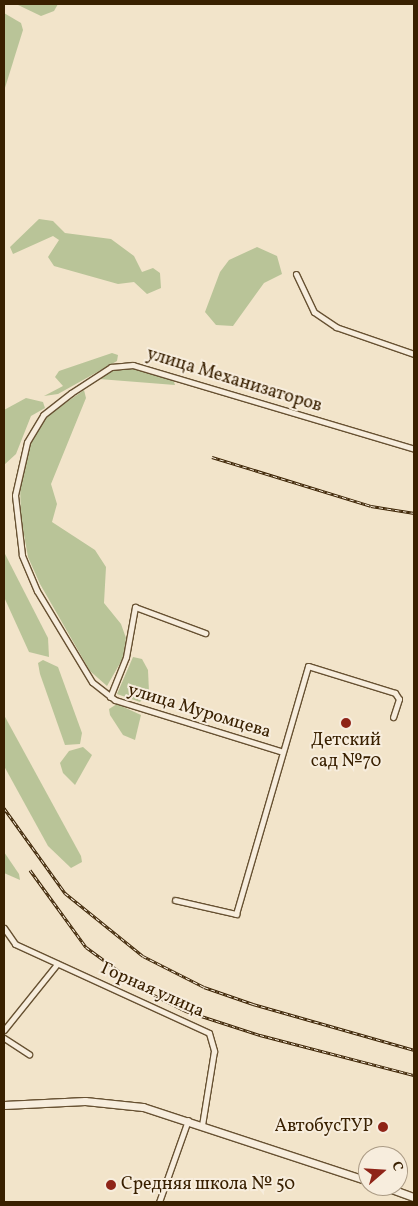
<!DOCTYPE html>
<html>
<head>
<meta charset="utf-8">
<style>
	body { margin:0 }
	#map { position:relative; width:418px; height:1206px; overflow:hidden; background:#f2e4ca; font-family:Vollkorn,serif }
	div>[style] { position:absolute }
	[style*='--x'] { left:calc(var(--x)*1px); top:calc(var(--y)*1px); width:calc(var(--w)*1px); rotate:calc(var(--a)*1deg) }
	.green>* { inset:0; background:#b9c498 }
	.roads { filter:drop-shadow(1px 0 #675132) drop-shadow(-1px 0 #675132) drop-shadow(0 1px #675132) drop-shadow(0 -1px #675132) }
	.street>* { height:5px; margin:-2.5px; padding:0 2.5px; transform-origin:2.5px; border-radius:2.5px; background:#f7eddd }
	.secondary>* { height:7px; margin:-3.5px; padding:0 3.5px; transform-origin:3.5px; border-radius:3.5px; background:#f7eddd }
	.rail>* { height:3px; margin-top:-1.5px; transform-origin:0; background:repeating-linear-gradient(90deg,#f7eddd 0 4px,#392000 0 8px); box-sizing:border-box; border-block:1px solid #392000 }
	.dots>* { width:14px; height:14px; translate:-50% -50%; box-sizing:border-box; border:2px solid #f7eddd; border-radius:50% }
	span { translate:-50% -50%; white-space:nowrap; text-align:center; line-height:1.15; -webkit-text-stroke:4px #f7eddd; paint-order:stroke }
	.street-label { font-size:18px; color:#392000 }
	.poi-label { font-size:18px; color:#392000 }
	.right { translate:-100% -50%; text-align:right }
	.left { translate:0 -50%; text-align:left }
	.frame { position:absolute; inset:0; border:5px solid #392000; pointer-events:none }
	.north { position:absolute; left:358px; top:1146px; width:50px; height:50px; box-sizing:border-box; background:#f7eddd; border:1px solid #ab9b85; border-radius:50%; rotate:71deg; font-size:14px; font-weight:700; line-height:20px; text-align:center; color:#392000 }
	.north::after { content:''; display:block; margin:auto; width:18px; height:22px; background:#8f2418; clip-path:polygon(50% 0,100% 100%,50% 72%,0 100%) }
</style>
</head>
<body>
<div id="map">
	<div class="green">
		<div style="clip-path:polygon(16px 4px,58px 4px,54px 11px,41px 16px)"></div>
		<div style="clip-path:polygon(4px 13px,21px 23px,23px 30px,4px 91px)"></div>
		<div style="clip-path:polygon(39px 219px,53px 221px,65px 233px,111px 239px,134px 256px,142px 272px,153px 268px,160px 273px,161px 288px,147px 294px,134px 282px,118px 284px,54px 266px,48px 257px,59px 240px,53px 236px,13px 254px,10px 247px)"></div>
		<div style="clip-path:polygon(257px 247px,277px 256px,282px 274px,264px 283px,233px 326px,216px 325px,205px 312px,220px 272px,229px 260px)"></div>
		<div style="clip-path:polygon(112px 353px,118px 355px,117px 361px,58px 394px,44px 396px,63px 386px,55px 377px,59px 371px)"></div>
		<div style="clip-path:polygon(129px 367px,173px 379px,175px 385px,99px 379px,111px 370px)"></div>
		<div style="clip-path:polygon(84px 390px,86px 398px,51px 484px,57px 504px,52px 522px,95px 550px,106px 567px,104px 603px,121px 624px,126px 638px,123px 658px,107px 686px,90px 671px,40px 584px,28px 557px,21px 518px,20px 485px,31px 441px,47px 416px)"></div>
		<div style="clip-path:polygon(26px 398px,43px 402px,45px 408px,31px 416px,16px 454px,4px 465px,4px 410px)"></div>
		<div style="clip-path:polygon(4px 552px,48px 638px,49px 657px,29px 652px,4px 597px)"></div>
		<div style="clip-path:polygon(133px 657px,142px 659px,148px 670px,149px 692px,140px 702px,117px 694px)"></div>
		<div style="clip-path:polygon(43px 660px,58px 667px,82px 733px,80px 744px,65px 745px,40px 674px,38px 663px)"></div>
		<div style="clip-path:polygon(117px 704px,141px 715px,135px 740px,123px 735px,110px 715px,109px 709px)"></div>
		<div style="clip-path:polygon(4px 715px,81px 856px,82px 862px,71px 868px,48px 846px,4px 766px)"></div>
		<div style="clip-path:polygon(83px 747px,92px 755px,75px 785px,63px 773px,60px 763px,69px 751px)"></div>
		<div style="clip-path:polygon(4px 852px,19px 874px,20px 880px,4px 873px)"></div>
	</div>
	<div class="roads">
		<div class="street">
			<div style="--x:296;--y:274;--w:42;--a:64.7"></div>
			<div style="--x:314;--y:312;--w:27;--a:34"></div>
			<div style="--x:336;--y:327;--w:83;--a:19.1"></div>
			<div style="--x:110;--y:697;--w:43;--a:-68.2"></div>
			<div style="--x:126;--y:657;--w:51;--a:-79.8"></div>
			<div style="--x:135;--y:607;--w:75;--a:20.4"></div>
			<div style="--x:280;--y:751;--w:173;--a:-162.8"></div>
			<div style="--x:115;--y:700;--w:29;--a:-142"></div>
			<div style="--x:92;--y:682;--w:106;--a:-121.1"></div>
			<div style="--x:37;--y:591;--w:39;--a:-113"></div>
			<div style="--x:22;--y:555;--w:60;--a:-96.7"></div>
			<div style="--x:15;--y:495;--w:54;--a:-77.2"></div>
			<div style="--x:27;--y:442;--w:31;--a:-59"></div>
			<div style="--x:43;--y:415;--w:36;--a:-38"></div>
			<div style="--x:71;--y:393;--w:48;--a:-33"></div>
			<div style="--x:111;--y:367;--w:22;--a:-5"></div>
			<div style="--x:133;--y:365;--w:293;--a:16.6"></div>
			<div style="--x:175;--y:900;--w:63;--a:12.9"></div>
			<div style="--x:236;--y:914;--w:258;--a:-73.8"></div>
			<div style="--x:308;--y:666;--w:91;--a:17.2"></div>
			<div style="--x:395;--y:693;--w:7;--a:56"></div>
			<div style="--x:399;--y:699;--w:19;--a:108"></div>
			<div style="--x:4;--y:928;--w:19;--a:55"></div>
			<div style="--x:15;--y:944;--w:213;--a:24.6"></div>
			<div style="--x:209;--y:1033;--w:19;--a:74"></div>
			<div style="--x:214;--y:1051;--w:75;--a:99.2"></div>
			<div style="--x:4;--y:1030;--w:85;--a:-51.2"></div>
			<div style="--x:4;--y:1038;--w:30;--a:33"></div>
			<div style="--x:159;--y:1202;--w:87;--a:-70.5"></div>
		</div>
		<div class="secondary">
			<div style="--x:4;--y:1105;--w:81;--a:-2.8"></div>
			<div style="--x:85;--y:1101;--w:58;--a:5.9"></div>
			<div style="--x:143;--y:1107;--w:237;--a:18.2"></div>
			<div style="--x:383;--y:1186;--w:33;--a:20"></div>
		</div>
	</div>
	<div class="rail">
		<div style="--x:212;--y:457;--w:166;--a:17.1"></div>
		<div style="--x:371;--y:506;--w:44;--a:9.2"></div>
		<div style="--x:4;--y:808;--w:105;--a:54.3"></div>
		<div style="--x:65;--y:893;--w:100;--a:38.9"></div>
		<div style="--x:143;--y:956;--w:68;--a:26.9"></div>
		<div style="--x:204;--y:987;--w:52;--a:19.1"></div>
		<div style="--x:253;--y:1004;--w:167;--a:15.9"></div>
		<div style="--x:30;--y:870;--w:95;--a:54"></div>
		<div style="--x:86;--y:947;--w:74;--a:36.3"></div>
		<div style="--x:146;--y:991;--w:45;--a:26.6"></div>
		<div style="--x:186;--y:1011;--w:78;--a:18"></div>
		<div style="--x:260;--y:1035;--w:159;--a:14.6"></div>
	</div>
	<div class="dots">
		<div style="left:346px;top:723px;background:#8f2418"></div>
		<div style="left:383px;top:1127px;background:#8f2418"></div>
		<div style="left:111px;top:1185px;background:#8f2418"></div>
	</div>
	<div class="street-label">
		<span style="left:234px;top:381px;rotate:17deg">улица Механизаторов</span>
		<span style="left:199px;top:712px;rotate:17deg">улица Муромцева</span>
		<span style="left:152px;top:991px;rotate:24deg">Горная улица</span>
	</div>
	<div class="poi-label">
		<span style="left:346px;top:752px">Детский<br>сад №70</span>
		<span class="right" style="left:373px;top:1127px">АвтобусТУР</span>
		<span class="left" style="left:121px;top:1185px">Средняя школа № 50</span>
	</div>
	<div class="frame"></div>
	<div class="north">С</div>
</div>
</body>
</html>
